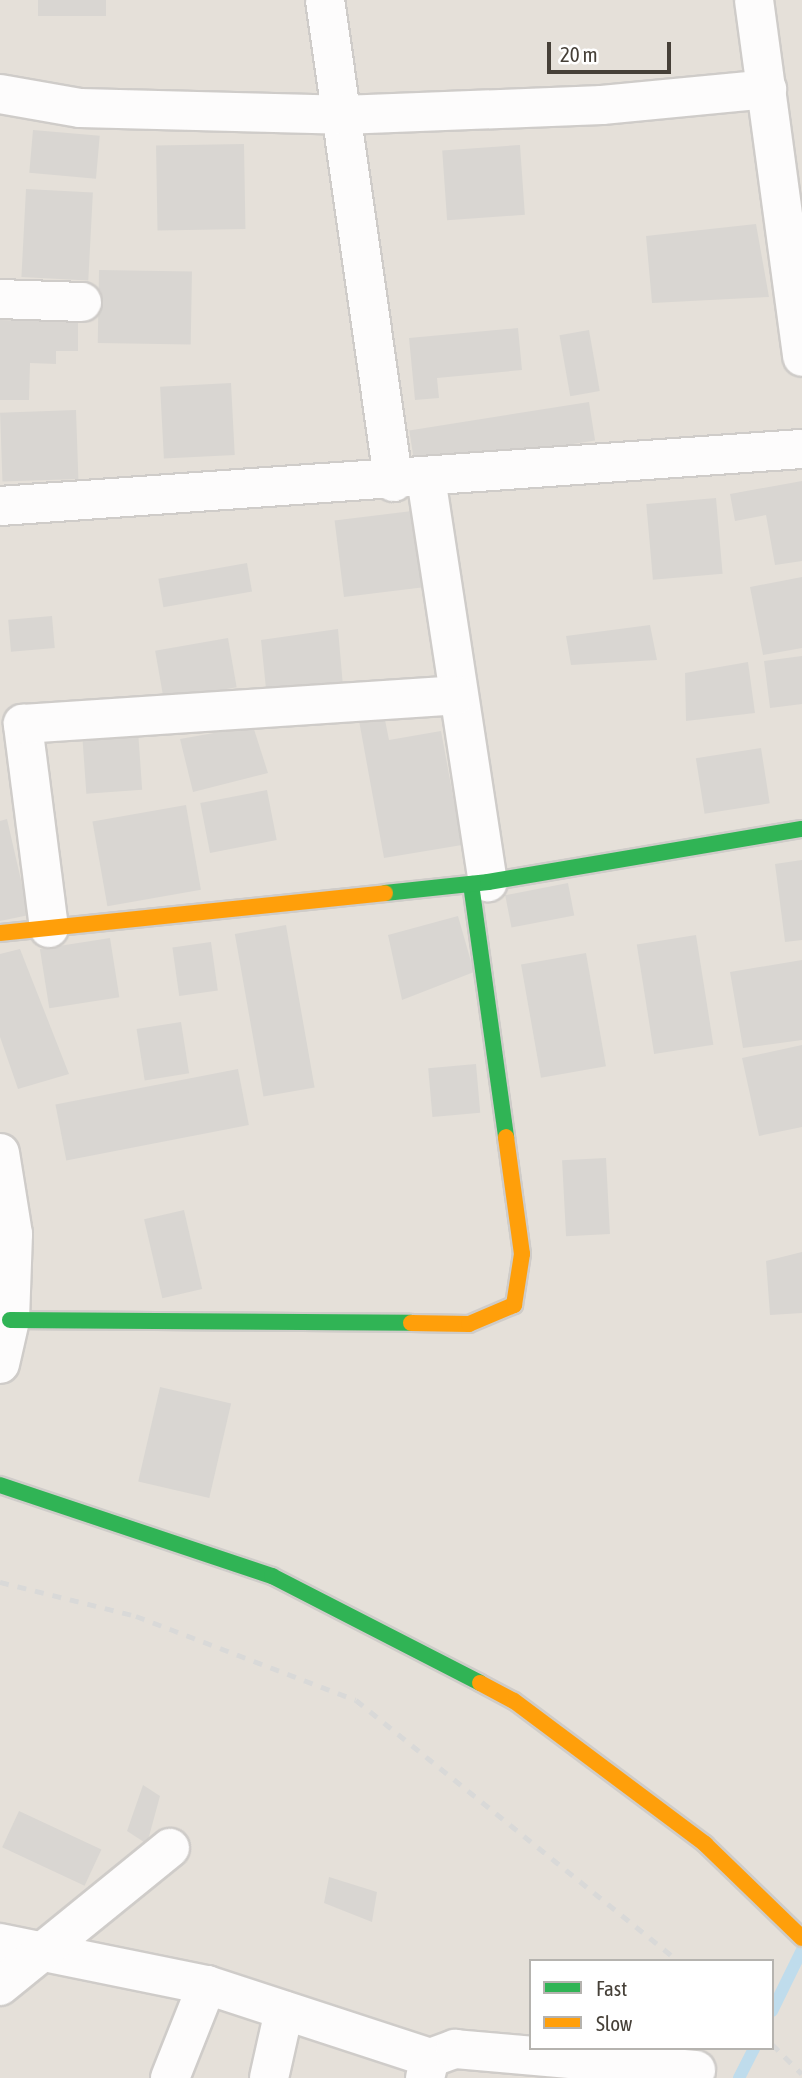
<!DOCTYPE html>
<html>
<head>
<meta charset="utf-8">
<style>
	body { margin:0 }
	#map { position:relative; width:802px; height:2078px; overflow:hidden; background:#f1eeeb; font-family:"Asap Condensed",sans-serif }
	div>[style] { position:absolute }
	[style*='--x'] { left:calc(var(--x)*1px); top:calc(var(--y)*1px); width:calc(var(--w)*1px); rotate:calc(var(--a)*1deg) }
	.residential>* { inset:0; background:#e5e0d9 }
	.stream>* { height:12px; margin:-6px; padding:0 6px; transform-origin:6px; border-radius:6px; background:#bfdcec }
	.building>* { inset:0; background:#d9d6d2; transform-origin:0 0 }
	.roads { filter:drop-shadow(2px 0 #cfccc9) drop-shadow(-2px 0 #cfccc9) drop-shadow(0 2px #cfccc9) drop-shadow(0 -2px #cfccc9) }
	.street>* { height:38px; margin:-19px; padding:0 19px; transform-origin:19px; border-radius:19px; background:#fdfcfc }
	.fast>* { height:16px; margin:-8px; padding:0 8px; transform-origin:8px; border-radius:8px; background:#30b455 }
	.slow>* { height:16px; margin:-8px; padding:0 8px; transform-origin:8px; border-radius:8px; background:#ff9f0a }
	.rail>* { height:5px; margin-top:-2.5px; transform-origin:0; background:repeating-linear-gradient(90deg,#d9d9d8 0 9px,transparent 0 18px) }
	span { translate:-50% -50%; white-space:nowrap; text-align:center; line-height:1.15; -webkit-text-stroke:5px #fff; paint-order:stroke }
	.legend { position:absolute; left:529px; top:1959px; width:245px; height:91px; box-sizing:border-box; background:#fff; border:2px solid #b5b3af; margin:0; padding:9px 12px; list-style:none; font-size:21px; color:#464038 }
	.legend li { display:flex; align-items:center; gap:14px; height:35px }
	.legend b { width:35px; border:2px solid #b5b3af }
	.scale { position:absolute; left:547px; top:42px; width:124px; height:32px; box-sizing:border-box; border:4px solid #464038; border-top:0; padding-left:9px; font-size:21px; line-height:24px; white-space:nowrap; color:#464038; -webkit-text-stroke:5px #fff; paint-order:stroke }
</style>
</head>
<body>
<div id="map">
	<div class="residential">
		<div style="clip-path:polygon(evenodd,0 0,802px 0,802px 2078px,0 2078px,0 0,531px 1961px,772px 1961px,772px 2048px,531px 2048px,531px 1961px)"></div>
	</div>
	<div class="stream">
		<div style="--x:772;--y:2011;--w:68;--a:-63.8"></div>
		<div style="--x:739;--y:2078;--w:34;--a:-63"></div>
	</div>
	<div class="building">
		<div style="left:38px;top:0;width:68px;height:16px"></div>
		<div style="left:33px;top:130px;width:67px;height:43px;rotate:5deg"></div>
		<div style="left:244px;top:144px;width:85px;height:88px;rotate:89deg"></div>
		<div style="left:520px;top:145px;width:70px;height:78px;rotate:86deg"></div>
		<div style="left:26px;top:189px;width:67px;height:88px;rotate:3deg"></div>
		<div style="clip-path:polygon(756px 224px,769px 297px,652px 303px,646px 236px)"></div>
		<div style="left:99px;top:270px;width:93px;height:73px;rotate:1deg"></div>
		<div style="clip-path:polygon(0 320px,78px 322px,78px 351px,56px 351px,56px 364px,30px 363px,29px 400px,0 400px)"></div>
		<div style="clip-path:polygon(518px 328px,522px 370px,437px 378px,439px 398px,415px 400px,409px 338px)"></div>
		<div style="left:589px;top:330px;width:62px;height:30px;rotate:80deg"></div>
		<div style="left:231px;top:383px;width:72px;height:71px;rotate:87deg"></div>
		<div style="left:589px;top:402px;width:39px;height:182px;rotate:81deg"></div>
		<div style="left:76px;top:410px;width:69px;height:76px;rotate:88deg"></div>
		<div style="clip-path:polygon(802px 481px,802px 561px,775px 565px,766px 515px,735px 521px,730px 494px)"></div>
		<div style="left:716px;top:498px;width:76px;height:70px;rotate:85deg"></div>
		<div style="left:412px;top:511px;width:77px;height:78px;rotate:83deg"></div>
		<div style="left:247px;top:563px;width:29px;height:90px;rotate:80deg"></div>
		<div style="clip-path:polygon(802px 577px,802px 648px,763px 655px,750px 587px)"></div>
		<div style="left:52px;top:616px;width:32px;height:44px;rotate:85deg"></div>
		<div style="clip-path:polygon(650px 625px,657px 660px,571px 665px,566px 636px)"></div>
		<div style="clip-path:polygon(338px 629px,343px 686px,266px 689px,261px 640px)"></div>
		<div style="left:228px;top:638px;width:50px;height:74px;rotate:80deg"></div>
		<div style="clip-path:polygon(802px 656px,802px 704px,770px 708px,764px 661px)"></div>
		<div style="clip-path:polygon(748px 662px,755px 713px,686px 721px,685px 673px)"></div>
		<div style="clip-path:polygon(383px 710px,389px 740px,441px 731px,462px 845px,384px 858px,358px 715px)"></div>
		<div style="clip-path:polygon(253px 726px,268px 773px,193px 792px,180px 739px)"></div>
		<div style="left:138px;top:730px;width:60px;height:56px;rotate:86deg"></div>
		<div style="left:761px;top:748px;width:56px;height:66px;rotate:81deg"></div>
		<div style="left:267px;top:790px;width:51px;height:68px;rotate:79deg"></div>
		<div style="left:186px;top:805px;width:86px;height:95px;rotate:80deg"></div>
		<div style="clip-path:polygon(7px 819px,29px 915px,0 921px,0 821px)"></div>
		<div style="clip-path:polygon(802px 860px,802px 940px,785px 942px,775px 864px)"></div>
		<div style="left:568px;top:883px;width:33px;height:64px;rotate:79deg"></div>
		<div style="clip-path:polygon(458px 916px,474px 972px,402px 1000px,388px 935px)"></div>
		<div style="left:286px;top:925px;width:165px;height:52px;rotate:80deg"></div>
		<div style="left:696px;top:935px;width:111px;height:60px;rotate:81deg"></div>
		<div style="left:110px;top:938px;width:60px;height:71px;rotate:81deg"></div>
		<div style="left:211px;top:942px;width:49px;height:39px;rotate:82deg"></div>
		<div style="clip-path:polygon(20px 949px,69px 1074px,18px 1089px,0 1037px,0 954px)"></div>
		<div style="left:586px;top:953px;width:115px;height:66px;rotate:80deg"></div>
		<div style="clip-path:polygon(802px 960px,802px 1040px,743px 1048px,730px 972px)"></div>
		<div style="left:181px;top:1022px;width:52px;height:45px;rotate:81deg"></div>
		<div style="clip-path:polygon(802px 1045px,802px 1127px,759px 1136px,742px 1058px)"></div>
		<div style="left:476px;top:1064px;width:49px;height:48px;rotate:85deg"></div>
		<div style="left:238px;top:1069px;width:57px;height:186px;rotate:79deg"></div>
		<div style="left:606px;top:1158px;width:76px;height:44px;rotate:87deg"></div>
		<div style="left:184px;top:1210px;width:81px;height:41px;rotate:77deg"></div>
		<div style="clip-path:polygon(802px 1252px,802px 1313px,770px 1315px,766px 1261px)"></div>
		<div style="left:160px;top:1387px;width:73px;height:97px;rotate:13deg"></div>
		<div style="clip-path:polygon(143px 1785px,160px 1796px,147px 1844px,127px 1831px)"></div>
		<div style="left:19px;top:1811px;width:91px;height:40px;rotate:25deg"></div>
		<div style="clip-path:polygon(329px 1877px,377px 1892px,372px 1922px,324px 1903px)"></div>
	</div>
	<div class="roads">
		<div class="street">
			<div style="--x:325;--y:0;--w:487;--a:81.9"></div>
			<div style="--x:754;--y:0;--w:360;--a:82.3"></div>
			<div style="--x:0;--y:94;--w:81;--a:9.9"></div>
			<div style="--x:80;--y:108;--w:262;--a:1.5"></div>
			<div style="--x:342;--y:115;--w:260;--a:-2.2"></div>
			<div style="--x:602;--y:105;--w:166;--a:-5.5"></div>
			<div style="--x:0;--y:299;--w:82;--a:2.1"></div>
			<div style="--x:426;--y:478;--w:409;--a:81.3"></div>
			<div style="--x:0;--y:506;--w:804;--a:-4.07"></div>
			<div style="--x:49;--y:928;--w:206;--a:-97.3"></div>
			<div style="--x:23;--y:724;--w:434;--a:-3.8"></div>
			<div style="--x:0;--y:1153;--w:82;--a:80.9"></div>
			<div style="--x:13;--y:1234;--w:86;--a:92"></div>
			<div style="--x:10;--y:1320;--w:45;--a:102.8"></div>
			<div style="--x:0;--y:1943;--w:211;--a:11.5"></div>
			<div style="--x:207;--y:1985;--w:235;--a:18.1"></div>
			<div style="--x:0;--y:1986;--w:219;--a:-39.1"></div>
			<div style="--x:170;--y:2078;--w:100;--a:-68.3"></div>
			<div style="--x:269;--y:2078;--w:69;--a:-77.4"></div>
			<div style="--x:425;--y:2078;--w:21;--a:-76"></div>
			<div style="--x:430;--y:2058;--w:27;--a:-20"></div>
			<div style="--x:455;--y:2049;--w:242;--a:5"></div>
		</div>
		<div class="fast">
			<div style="--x:471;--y:884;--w:255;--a:82.1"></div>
			<div style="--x:385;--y:893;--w:104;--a:-6.1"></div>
			<div style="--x:488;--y:882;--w:318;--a:-9.6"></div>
			<div style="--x:10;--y:1320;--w:401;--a:0.4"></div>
			<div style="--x:0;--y:1485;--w:287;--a:18.5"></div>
			<div style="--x:272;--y:1576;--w:234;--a:27.2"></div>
		</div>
		<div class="slow">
			<div style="--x:0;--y:933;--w:387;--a:-5.9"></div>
			<div style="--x:411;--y:1323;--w:58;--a:1"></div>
			<div style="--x:469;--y:1324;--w:49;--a:-22.9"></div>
			<div style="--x:514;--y:1305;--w:52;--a:-81.1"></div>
			<div style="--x:522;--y:1254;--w:118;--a:-97.8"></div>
			<div style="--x:480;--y:1683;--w:38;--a:28"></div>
			<div style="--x:514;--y:1701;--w:239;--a:36.8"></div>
			<div style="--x:705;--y:1844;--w:135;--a:44.1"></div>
		</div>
	</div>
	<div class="rail">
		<div style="--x:0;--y:1582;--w:140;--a:14"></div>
		<div style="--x:136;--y:1616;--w:235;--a:20.9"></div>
		<div style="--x:356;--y:1700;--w:414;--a:39"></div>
		<div style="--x:772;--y:2044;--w:42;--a:45"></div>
	</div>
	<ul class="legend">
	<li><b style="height:9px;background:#30b455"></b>Fast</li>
	<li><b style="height:9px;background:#ff9f0a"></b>Slow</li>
	</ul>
	<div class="scale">20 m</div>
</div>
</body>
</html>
